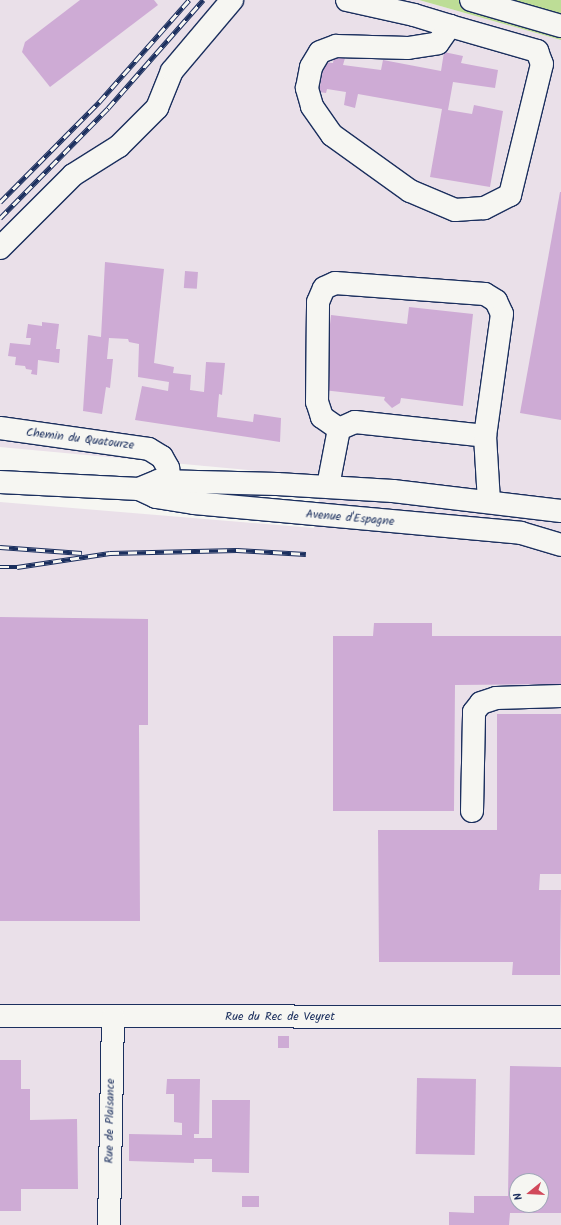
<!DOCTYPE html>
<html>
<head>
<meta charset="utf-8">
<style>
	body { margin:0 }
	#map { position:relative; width:561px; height:1225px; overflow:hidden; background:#f6f6f2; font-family:Kalam,sans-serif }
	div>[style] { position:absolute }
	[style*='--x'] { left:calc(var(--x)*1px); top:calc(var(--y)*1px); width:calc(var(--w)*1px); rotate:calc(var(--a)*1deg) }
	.built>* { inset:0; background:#eae0e9 }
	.green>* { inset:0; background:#bddd96 }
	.building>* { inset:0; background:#ceabd5; transform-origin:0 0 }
	.roads { filter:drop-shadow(1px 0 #1b2f5e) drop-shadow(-1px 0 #1b2f5e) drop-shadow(0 1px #1b2f5e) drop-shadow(0 -1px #1b2f5e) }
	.minor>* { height:22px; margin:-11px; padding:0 11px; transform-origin:11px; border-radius:11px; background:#f6f6f2 }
	.major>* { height:22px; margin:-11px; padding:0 11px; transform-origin:11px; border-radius:11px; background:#f6f6f2 }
	.rail>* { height:4.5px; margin-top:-2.25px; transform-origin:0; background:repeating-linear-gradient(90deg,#f6f6f2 0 9px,#1b2f5e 0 18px); box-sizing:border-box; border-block:1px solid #1b2f5e }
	span { translate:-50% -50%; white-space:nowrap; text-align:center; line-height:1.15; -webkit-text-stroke:3.5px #f6f6f2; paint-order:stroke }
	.street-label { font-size:12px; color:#1b2f5e }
	.north { position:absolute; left:509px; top:1173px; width:40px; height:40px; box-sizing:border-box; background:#f6f6f2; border:1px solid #9ea6b7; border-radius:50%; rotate:252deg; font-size:11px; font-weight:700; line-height:16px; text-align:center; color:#1b2f5e }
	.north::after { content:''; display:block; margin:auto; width:14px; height:18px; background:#d1495b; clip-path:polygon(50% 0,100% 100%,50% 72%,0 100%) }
</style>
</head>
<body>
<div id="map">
	<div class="built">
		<div style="clip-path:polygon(evenodd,0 0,419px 0,561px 40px,561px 1225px,0 1225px,0 502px,314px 528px,323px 477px,0 447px,0 0,517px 1181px,541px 1181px,541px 1205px,517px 1205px,517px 1181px)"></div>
	</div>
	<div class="green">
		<div style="clip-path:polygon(419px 0,561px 0,561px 40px)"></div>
	</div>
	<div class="building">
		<div style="clip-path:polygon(80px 0,154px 0,158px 5px,50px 87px,22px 52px,25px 42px)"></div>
		<div style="clip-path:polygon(444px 52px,463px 56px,461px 63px,498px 70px,495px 88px,453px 82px,448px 110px,472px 114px,474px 105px,503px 111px,490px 187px,430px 177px,442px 109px,358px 94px,355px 108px,344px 105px,346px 92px,327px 89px,326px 93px,319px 92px,324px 62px,333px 63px,334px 56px,345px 58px,343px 65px,381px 70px,383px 60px,441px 71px)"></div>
		<div style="clip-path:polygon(560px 192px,561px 192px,561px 420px,520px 413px)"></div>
		<div style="clip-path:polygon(105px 262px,164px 269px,154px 363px,174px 367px,173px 373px,191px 375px,190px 390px,204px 392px,206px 362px,225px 363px,222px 395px,219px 394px,217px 417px,253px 422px,254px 414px,281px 418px,280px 442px,135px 420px,142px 386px,168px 391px,169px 382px,138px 377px,139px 344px,129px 342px,128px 339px,109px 338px,107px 359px,113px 359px,110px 388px,106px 387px,102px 414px,83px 411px,88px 335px,101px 337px)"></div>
		<div style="left:185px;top:271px;width:13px;height:17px;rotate:4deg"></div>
		<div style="clip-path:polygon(409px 307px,473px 314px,463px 406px,401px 398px,400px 403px,392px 408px,384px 400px,385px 397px,323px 390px,331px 315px,407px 324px)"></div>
		<div style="clip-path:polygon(42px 322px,59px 324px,56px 349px,60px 349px,59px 363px,38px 360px,37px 375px,31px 374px,32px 370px,26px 369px,25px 366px,15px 365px,16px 357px,8px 356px,10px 343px,30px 345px,31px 338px,26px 338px,28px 324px,42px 326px)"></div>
		<div style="clip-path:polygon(0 617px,148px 619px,148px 725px,139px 725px,140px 921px,0 921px)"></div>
		<div style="clip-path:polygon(374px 623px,432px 623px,432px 636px,561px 636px,561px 684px,455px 685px,454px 811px,333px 811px,333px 636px,373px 636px)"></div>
		<div style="clip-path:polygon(497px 714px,561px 714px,561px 874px,540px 874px,539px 890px,561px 890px,560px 975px,512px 975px,513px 962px,379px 962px,378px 830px,497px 830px)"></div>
		<div style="left:278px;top:1036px;width:11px;height:12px"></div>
		<div style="clip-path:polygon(0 1060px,21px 1060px,21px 1089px,30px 1089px,30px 1120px,77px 1119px,78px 1189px,21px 1189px,21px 1211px,0 1211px)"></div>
		<div style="clip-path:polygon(evenodd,510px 1066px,561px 1067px,561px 1213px,510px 1213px,509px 1225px,449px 1225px,449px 1212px,474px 1213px,474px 1196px,508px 1196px,510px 1066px,517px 1181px,541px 1181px,541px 1205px,517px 1205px,517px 1181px)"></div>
		<div style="left:417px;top:1078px;width:59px;height:76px;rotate:1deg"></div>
		<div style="clip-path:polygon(167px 1079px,200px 1079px,199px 1134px,194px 1134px,194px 1138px,212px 1138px,212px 1100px,250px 1100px,249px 1173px,212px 1172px,212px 1159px,194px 1159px,194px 1163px,129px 1161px,129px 1134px,182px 1135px,182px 1123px,174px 1122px,174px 1094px,166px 1094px)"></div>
		<div style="left:242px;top:1196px;width:17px;height:11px"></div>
	</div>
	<div class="roads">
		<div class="minor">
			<div style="--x:347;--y:0;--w:69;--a:12.6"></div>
			<div style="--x:414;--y:15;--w:38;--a:17"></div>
			<div style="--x:450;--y:26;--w:91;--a:16"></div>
			<div style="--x:537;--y:51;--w:14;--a:69"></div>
			<div style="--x:542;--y:64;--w:135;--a:103.7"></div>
			<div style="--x:510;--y:195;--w:29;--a:153"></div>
			<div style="--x:484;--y:208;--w:29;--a:176"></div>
			<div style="--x:455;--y:210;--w:49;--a:-157.1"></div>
			<div style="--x:410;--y:191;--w:96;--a:-144.3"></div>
			<div style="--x:332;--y:135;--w:35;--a:-125"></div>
			<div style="--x:312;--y:106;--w:19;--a:-106"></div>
			<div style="--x:307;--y:88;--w:21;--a:-79"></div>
			<div style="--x:311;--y:67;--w:17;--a:-59"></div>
			<div style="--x:320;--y:52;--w:17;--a:-21"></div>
			<div style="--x:336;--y:46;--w:72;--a:1.6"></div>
			<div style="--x:408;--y:48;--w:30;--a:-9"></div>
			<div style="--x:438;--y:43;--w:21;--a:-55"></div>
			<div style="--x:471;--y:0;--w:94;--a:16.1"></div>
			<div style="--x:0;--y:248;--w:103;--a:-45"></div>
			<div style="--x:73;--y:175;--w:54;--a:-32.2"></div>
			<div style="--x:119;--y:146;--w:54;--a:-45"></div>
			<div style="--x:157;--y:108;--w:40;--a:-68"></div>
			<div style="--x:172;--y:71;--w:93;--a:-49.8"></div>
			<div style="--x:0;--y:428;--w:150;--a:8"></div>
			<div style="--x:149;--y:449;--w:15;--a:32"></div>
			<div style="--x:162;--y:457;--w:13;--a:61"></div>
			<div style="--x:168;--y:468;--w:31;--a:81"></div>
			<div style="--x:339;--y:429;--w:17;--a:-24"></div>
			<div style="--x:355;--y:422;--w:131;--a:6.1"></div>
			<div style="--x:328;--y:486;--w:58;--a:-79.1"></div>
			<div style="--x:339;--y:429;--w:21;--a:-145"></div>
			<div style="--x:322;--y:417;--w:16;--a:-108"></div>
			<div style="--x:317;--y:402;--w:100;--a:-89.4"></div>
			<div style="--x:318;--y:302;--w:15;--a:-67"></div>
			<div style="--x:324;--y:288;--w:12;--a:-24"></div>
			<div style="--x:335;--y:283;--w:150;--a:4.2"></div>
			<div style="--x:485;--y:294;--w:13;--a:32"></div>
			<div style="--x:496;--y:301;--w:14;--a:65"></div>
			<div style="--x:502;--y:314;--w:123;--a:97.9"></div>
			<div style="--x:485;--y:436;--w:65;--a:86.5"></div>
			<div style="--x:472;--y:811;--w:99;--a:-88.8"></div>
			<div style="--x:474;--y:712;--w:11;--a:-52"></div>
			<div style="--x:481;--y:703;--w:16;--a:-18"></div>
			<div style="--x:496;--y:698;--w:65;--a:-1.8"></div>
			<div style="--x:0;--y:1016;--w:561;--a:0.1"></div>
			<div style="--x:109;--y:1225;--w:208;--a:-88.9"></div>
		</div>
		<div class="major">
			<div style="--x:0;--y:482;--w:139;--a:2.9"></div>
			<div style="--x:139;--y:489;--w:19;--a:25"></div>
			<div style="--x:156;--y:497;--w:38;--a:9"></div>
			<div style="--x:194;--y:503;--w:328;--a:5.2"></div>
			<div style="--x:521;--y:533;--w:42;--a:16.7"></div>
			<div style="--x:139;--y:489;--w:21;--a:-23"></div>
			<div style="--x:158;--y:481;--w:119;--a:1.4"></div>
			<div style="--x:277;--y:484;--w:116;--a:3.5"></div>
			<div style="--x:393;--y:491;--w:169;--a:6.8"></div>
		</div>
	</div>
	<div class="rail">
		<div style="--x:0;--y:202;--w:141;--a:-45.3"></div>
		<div style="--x:99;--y:102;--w:136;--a:-48.6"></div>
		<div style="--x:0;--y:218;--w:154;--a:-45.5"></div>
		<div style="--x:108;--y:108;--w:144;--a:-48.7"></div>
		<div style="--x:0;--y:547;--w:82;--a:4.2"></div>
		<div style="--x:0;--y:567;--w:17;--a:0"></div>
		<div style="--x:17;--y:567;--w:94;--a:-8.6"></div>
		<div style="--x:110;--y:553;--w:127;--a:-1.4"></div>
		<div style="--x:237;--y:550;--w:69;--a:3.3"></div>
	</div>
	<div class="street-label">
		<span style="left:80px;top:439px;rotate:7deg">Chemin du Quatourze</span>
		<span style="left:350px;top:518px;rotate:5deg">Avenue d'Espagne</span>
		<span style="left:280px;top:1017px">Rue du Rec de Veyret</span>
		<span style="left:110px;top:1121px;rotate:-89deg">Rue de Plaisance</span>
	</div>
	<div class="north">N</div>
</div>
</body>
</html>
